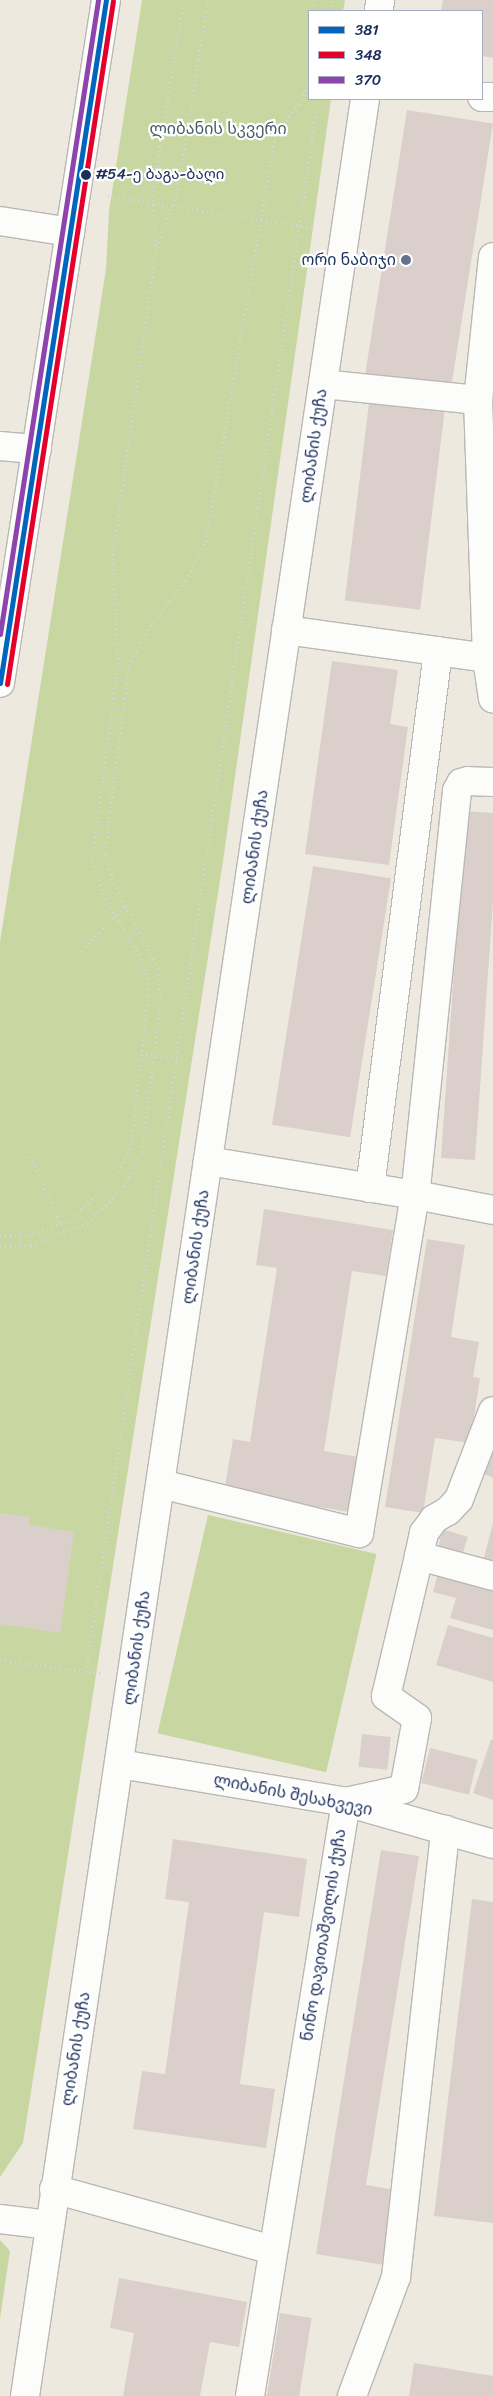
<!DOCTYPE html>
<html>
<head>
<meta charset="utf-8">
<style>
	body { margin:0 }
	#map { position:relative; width:493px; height:2396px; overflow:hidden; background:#eee9de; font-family:Sriracha,"Noto Sans Georgian",sans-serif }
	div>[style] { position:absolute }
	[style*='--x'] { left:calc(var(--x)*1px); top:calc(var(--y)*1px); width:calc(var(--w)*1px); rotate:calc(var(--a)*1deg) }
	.green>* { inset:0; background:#c8d7a2; transform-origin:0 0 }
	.building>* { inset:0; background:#dbcfcc; transform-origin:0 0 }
	.path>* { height:3px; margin-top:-1.5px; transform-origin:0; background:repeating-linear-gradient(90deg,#d6d6d6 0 1px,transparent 0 5px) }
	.roads { filter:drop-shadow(1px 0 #b9b8b6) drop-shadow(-1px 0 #b9b8b6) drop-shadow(0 1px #b9b8b6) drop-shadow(0 -1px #b9b8b6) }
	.minor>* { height:28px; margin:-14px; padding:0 14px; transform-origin:14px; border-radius:14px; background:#fcfcfa }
	.bus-1>* { height:5px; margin:-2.5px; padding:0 2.5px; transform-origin:2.5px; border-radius:2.5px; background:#0065bd }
	.bus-2>* { height:5px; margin:-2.5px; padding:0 2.5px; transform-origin:2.5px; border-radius:2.5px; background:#e4002b }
	.bus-3>* { height:5px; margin:-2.5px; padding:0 2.5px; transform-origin:2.5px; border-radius:2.5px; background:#8e44ad }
	.dots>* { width:14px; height:14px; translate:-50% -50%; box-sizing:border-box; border:2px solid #fff; border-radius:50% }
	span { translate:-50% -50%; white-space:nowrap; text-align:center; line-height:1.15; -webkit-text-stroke:4.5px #fff; paint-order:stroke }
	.bus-label { font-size:15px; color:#1b2f5e }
	.left { translate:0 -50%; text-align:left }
	.park-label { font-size:16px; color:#455d64 }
	.poi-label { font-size:16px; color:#1b2f5e }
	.right { translate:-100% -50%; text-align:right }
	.street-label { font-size:16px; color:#1b2f5e }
	.legend { position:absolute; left:308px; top:10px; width:175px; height:90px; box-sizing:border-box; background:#fff; border:1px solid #a4acbf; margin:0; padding:6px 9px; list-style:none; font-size:15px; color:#1b2f5e }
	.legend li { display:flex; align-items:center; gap:10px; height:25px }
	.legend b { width:25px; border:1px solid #a4acbf }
</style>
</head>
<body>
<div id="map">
	<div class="green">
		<div style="clip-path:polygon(142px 0,345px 0,343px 11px,309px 11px,309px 99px,331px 99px,311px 242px,223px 861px,23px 2143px,0 2177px,0 942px,106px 269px,109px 211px)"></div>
		<div style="left:208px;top:1515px;width:173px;height:224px;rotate:13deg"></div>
		<div style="clip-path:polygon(0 2240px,10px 2251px,0 2319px)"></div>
	</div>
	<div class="building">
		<div style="clip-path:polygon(443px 0,493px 0,493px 58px,482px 56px,482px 11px,441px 11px)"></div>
		<div style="left:407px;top:110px;width:87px;height:269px;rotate:9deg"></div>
		<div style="left:369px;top:403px;width:76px;height:199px;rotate:7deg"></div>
		<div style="clip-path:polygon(332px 661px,398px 670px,390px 724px,408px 727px,389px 865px,305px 854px)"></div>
		<div style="clip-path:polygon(465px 811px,493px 813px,493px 901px,475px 1160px,441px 1158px)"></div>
		<div style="left:313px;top:866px;width:79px;height:262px;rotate:9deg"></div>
		<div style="clip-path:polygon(264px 1209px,393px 1230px,386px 1276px,352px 1271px,324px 1451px,359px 1457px,350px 1512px,224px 1492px,233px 1439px,250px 1442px,277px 1268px,256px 1265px)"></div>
		<div style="clip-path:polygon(427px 1239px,465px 1245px,451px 1337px,479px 1342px,473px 1377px,480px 1378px,470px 1443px,435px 1438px,423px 1513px,385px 1507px)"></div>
		<div style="clip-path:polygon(493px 1447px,493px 1478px,482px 1473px)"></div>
		<div style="clip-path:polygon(0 1513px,30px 1517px,29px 1525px,74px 1532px,60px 1633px,0 1624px)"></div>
		<div style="clip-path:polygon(493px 1523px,493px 1568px,482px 1565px)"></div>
		<div style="clip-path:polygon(442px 1529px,468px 1537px,459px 1565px,436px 1559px)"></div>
		<div style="clip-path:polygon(440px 1566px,493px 1580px,493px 1630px,450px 1618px,456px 1598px,433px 1592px)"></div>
		<div style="clip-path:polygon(448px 1625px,493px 1638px,493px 1682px,436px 1665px)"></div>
		<div style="left:362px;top:1734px;width:29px;height:33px;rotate:6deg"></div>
		<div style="clip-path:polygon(491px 1739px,493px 1740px,493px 1800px,473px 1793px)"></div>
		<div style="left:430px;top:1748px;width:49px;height:36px;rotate:14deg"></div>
		<div style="clip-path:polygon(173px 1839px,307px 1859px,299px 1917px,264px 1912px,240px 2084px,275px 2089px,266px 2148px,133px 2129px,142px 2071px,165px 2074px,189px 1902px,165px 1899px)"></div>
		<div style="clip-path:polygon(381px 1850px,419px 1856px,366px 2185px,396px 2190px,384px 2265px,316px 2254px)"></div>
		<div style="clip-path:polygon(472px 1899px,493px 1902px,493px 2223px,434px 2216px)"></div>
		<div style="clip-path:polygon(119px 2278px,247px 2302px,239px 2347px,210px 2342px,200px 2396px,123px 2396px,134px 2333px,110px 2328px)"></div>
		<div style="left:280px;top:2313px;width:32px;height:84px;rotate:9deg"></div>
		<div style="clip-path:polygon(414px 2363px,493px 2376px,493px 2396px,409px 2396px)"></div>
	</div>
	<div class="path">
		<div style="--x:313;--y:0;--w:12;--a:70"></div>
		<div style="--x:331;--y:11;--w:11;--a:-80"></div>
		<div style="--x:108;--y:196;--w:208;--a:8.8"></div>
		<div style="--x:157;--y:247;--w:57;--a:-69.3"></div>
		<div style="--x:177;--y:194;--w:196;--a:-80.9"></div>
		<div style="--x:78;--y:954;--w:67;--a:-45.6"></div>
		<div style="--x:141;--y:1054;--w:49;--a:7"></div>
		<div style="--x:28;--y:1152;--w:88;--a:65.2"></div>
		<div style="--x:0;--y:1235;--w:28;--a:0"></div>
		<div style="--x:28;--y:1235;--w:45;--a:-19.7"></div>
		<div style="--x:70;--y:1220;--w:64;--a:-43.7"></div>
		<div style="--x:116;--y:1176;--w:34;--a:-64"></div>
		<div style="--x:131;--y:1145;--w:157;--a:-83.4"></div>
		<div style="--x:149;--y:989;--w:25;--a:-101"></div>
		<div style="--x:144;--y:964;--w:75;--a:-120.3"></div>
		<div style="--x:106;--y:899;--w:40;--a:-111"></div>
		<div style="--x:92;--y:862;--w:200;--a:-82.5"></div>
		<div style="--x:118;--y:664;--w:109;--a:-92.6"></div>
		<div style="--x:113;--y:555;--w:308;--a:-82"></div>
		<div style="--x:156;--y:250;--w:59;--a:-92.9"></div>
		<div style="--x:153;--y:191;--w:193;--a:-80.8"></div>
		<div style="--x:0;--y:1246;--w:31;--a:-2"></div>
		<div style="--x:31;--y:1245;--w:61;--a:-21.1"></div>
		<div style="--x:88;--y:1223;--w:52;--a:-45.8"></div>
		<div style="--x:124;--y:1186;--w:38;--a:-62"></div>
		<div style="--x:142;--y:1152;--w:154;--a:-82.9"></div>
		<div style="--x:161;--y:999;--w:31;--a:-96"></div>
		<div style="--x:158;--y:968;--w:95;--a:-117.6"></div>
		<div style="--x:114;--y:884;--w:33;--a:-106"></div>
		<div style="--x:105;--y:852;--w:189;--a:-82.7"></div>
		<div style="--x:129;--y:665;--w:46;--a:-61.2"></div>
		<div style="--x:151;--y:625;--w:57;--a:-52.1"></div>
		<div style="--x:186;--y:580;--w:44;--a:-62.9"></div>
		<div style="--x:206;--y:541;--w:415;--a:-80.3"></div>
		<div style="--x:276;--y:132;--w:36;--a:-51"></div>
		<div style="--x:299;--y:104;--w:25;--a:-67"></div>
		<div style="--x:0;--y:1660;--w:101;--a:7.4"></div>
		<div style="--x:86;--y:1671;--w:1589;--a:-81.6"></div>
	</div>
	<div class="roads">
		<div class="minor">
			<div style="--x:379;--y:11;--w:11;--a:-85"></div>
			<div style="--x:482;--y:97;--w:11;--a:0"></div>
			<div style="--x:0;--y:221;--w:71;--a:8.9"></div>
			<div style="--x:493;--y:257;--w:144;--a:96"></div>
			<div style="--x:478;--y:400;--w:258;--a:88"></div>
			<div style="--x:487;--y:658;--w:41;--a:81.7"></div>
			<div style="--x:323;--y:384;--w:156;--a:5.9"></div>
			<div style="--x:0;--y:446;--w:37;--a:5"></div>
			<div style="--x:286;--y:630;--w:203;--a:7.9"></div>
			<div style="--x:0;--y:683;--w:691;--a:-81.18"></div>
			<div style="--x:493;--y:782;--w:25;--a:-178"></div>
			<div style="--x:468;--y:781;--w:7;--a:164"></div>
			<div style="--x:461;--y:783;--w:9;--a:117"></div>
			<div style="--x:457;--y:791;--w:406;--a:95.9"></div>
			<div style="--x:415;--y:1195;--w:79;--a:10.9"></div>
			<div style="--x:370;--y:1188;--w:541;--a:-82.78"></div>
			<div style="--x:161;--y:1484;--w:204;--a:13.9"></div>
			<div style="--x:359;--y:1533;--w:343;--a:-80.6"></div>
			<div style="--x:415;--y:1195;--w:210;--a:-170.7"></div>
			<div style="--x:419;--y:1556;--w:77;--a:15.1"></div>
			<div style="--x:120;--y:1764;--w:229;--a:9.5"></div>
			<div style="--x:346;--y:1802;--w:153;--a:15.9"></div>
			<div style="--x:54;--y:2189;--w:227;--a:15.6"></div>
			<div style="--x:0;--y:2219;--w:49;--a:7"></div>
			<div style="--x:25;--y:2396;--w:2322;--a:-81.58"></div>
			<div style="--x:250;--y:2396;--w:602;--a:-80.82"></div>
			<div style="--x:346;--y:1802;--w:59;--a:-12.6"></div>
			<div style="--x:404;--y:1789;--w:72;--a:-79.6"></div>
			<div style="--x:417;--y:1718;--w:38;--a:-145"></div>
			<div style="--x:386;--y:1696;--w:144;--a:-76.7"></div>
			<div style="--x:419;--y:1556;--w:24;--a:-78"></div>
			<div style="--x:424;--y:1533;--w:17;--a:-54"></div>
			<div style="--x:434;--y:1519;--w:16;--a:-30"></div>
			<div style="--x:448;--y:1511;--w:16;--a:-47"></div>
			<div style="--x:459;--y:1499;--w:94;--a:-68.9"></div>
			<div style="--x:352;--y:2396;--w:127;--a:-69.7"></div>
			<div style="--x:396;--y:2277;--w:450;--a:-83.7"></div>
		</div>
	</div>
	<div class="bus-1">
		<div style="--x:0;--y:683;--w:691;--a:-81.18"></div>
	</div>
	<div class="bus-2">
		<div style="--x:7;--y:684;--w:691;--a:-81.18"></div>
	</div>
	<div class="bus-3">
		<div style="--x:0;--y:634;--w:642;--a:-81.21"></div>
	</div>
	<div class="dots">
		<div style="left:86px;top:175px;background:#1b2f5e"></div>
		<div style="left:406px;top:260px;background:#65708b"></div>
	</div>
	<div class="bus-label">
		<span class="left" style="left:95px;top:175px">#54-ე ბაგა-ბაღი</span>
	</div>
	<div class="park-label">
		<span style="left:218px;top:129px">ლიბანის სკვერი</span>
	</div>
	<div class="poi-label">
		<span class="right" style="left:396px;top:260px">ორი ნაბიჯი</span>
	</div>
	<div class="street-label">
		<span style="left:314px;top:446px;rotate:-82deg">ლიბანის ქუჩა</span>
		<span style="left:255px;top:847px;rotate:-82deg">ლიბანის ქუჩა</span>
		<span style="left:196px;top:1247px;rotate:-82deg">ლიბანის ქუჩა</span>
		<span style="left:137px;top:1648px;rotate:-82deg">ლიბანის ქუჩა</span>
		<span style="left:293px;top:1795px;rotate:11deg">ლიბანის შესახვევი</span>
		<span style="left:324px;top:1935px;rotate:-81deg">ნინო დავითაშვილის ქუჩა</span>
		<span style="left:76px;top:2049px;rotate:-81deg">ლიბანის ქუჩა</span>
	</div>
	<ul class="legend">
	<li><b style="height:6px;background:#0065bd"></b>381</li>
	<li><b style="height:6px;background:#e4002b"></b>348</li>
	<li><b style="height:6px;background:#8e44ad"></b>370</li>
	</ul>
</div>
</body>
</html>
